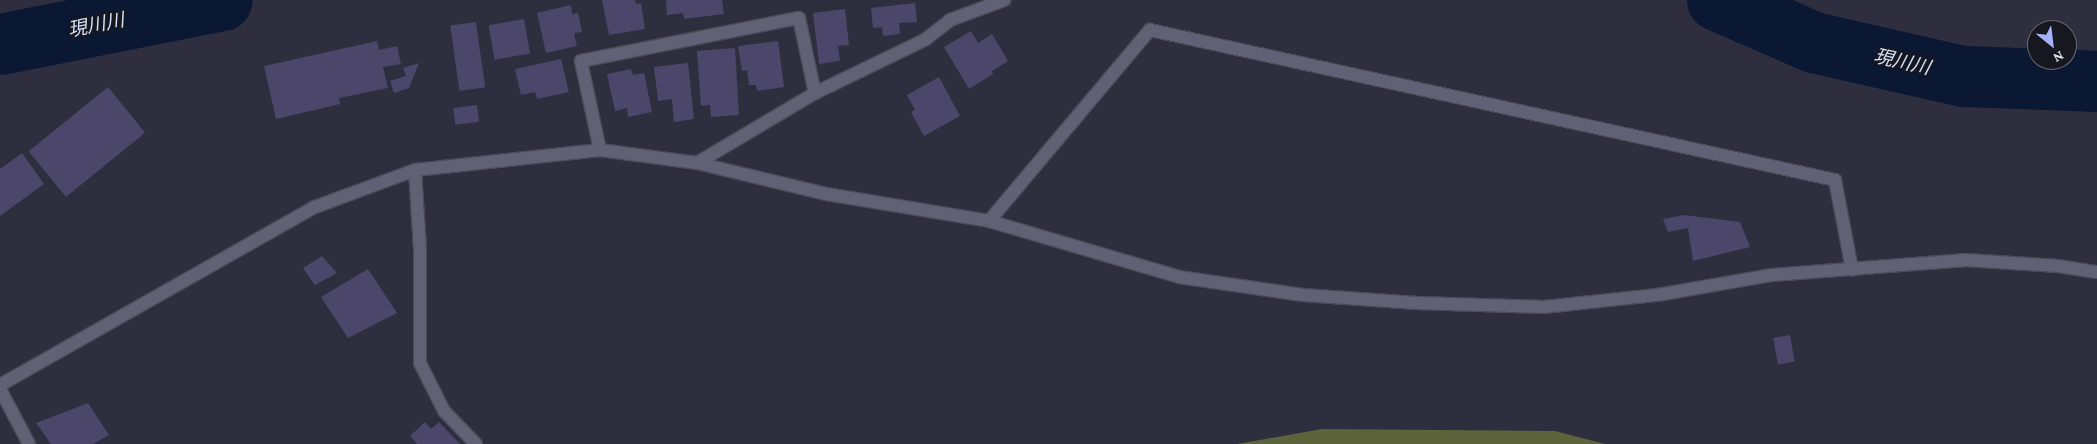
<!DOCTYPE html>
<html>
<head>
<meta charset="utf-8">
<style>
	body { margin:0 }
	#map { position:relative; width:2097px; height:444px; overflow:hidden; background:#2e2e3f; font-family:"Crimson Pro","Noto Sans JP",serif }
	div>[style] { position:absolute }
	[style*='--x'] { left:calc(var(--x)*1px); top:calc(var(--y)*1px); width:calc(var(--w)*1px); rotate:calc(var(--a)*1deg) }
	.forest>* { inset:0; background:#5d633b }
	.river>* { height:61px; margin:-30.5px; padding:0 30.5px; transform-origin:30.5px; border-radius:30.5px; background:#0a1834 }
	.building>* { inset:0; background:#4c466a; transform-origin:0 0 }
	.roads { filter:drop-shadow(1px 0 #4b4b59) drop-shadow(-1px 0 #4b4b59) drop-shadow(0 1px #4b4b59) drop-shadow(0 -1px #4b4b59) }
	.minor>* { height:12px; margin:-6px; padding:0 6px; transform-origin:6px; border-radius:6px; background:#606174 }
	span { translate:-50% -50%; white-space:nowrap; text-align:center; line-height:1.15; -webkit-text-stroke:4px #17171f; paint-order:stroke }
	.water-label { font-size:19px; color:#d3e0f8; font-style:italic }
	.north { position:absolute; left:2027px; top:20px; width:50px; height:50px; box-sizing:border-box; background:#17171f; border:1px solid #676871; border-radius:50%; rotate:151deg; font-size:14px; font-weight:700; line-height:20px; text-align:center; color:#e0e1ec }
	.north::after { content:''; display:block; margin:auto; width:18px; height:22px; background:#a6b1fc; clip-path:polygon(50% 0,100% 100%,50% 72%,0 100%) }
</style>
</head>
<body>
<div id="map">
	<div class="forest">
		<div style="clip-path:polygon(1322px 429px,1555px 431px,1605px 444px,1237px 444px)"></div>
	</div>
	<div class="river">
		<div style="--x:1717;--y:0;--w:105;--a:23.6"></div>
		<div style="--x:1813;--y:42;--w:154;--a:12.8"></div>
		<div style="--x:1963;--y:76;--w:134;--a:2.1"></div>
		<div style="--x:0;--y:44;--w:226;--a:-11.2"></div>
	</div>
	<div class="building">
		<div style="clip-path:polygon(602px 0,635px 0,636px 4px,641px 3px,645px 29px,609px 35px)"></div>
		<div style="clip-path:polygon(666px 0,722px 0,724px 14px,684px 19px,683px 13px,667px 15px)"></div>
		<div style="clip-path:polygon(915px 3px,917px 22px,899px 23px,900px 34px,883px 36px,882px 27px,873px 28px,871px 8px)"></div>
		<div style="clip-path:polygon(571px 5px,572px 14px,578px 13px,582px 32px,574px 33px,577px 46px,546px 53px,537px 13px)"></div>
		<div style="clip-path:polygon(845px 9px,849px 45px,838px 46px,840px 61px,819px 64px,813px 13px)"></div>
		<div style="left:524px;top:19px;width:35px;height:36px;rotate:80deg"></div>
		<div style="left:476px;top:22px;width:66px;height:26px;rotate:82deg"></div>
		<div style="clip-path:polygon(971px 31px,978px 43px,992px 34px,1008px 61px,992px 71px,993px 74px,969px 89px,944px 47px)"></div>
		<div style="clip-path:polygon(377px 41px,379px 50px,397px 46px,401px 64px,383px 67px,388px 88px,339px 98px,340px 104px,276px 119px,264px 66px)"></div>
		<div style="clip-path:polygon(778px 41px,784px 87px,757px 91px,756px 85px,749px 85px,747px 70px,742px 71px,738px 46px)"></div>
		<div style="clip-path:polygon(735px 48px,739px 115px,711px 117px,710px 105px,701px 106px,697px 51px)"></div>
		<div style="clip-path:polygon(561px 59px,569px 92px,537px 99px,535px 92px,521px 95px,515px 69px)"></div>
		<div style="clip-path:polygon(419px 63px,409px 88px,394px 93px,390px 81px,406px 76px,403px 68px)"></div>
		<div style="clip-path:polygon(688px 63px,694px 119px,674px 122px,672px 99px,658px 101px,654px 67px)"></div>
		<div style="clip-path:polygon(631px 69px,633px 75px,644px 73px,652px 112px,628px 117px,627px 108px,615px 111px,607px 74px)"></div>
		<div style="clip-path:polygon(939px 77px,960px 116px,924px 136px,911px 112px,915px 110px,907px 95px)"></div>
		<div style="left:108px;top:87px;width:59px;height:102px;rotate:51deg"></div>
		<div style="left:477px;top:105px;width:17px;height:24px;rotate:83deg"></div>
		<div style="clip-path:polygon(22px 153px,44px 184px,0 216px,0 169px)"></div>
		<div style="clip-path:polygon(1684px 215px,1740px 222px,1750px 247px,1693px 261px,1688px 228px,1668px 232px,1663px 219px)"></div>
		<div style="clip-path:polygon(322px 256px,337px 273px,315px 285px,303px 268px)"></div>
		<div style="clip-path:polygon(368px 269px,397px 313px,348px 338px,321px 297px)"></div>
		<div style="left:1790px;top:335px;width:27px;height:17px;rotate:80deg"></div>
		<div style="clip-path:polygon(88px 403px,109px 435px,93px 444px,51px 444px,36px 423px)"></div>
		<div style="clip-path:polygon(425px 422px,431px 429px,439px 422px,460px 444px,417px 444px,410px 436px)"></div>
	</div>
	<div class="roads">
		<div class="minor">
			<div style="--x:600;--y:150;--w:91;--a:-102.1"></div>
			<div style="--x:581;--y:61;--w:222;--a:-11.2"></div>
			<div style="--x:799;--y:18;--w:77;--a:78"></div>
			<div style="--x:697;--y:163;--w:137;--a:-30.7"></div>
			<div style="--x:815;--y:93;--w:123;--a:-25.9"></div>
			<div style="--x:926;--y:39;--w:31;--a:-38"></div>
			<div style="--x:950;--y:20;--w:58;--a:-20.3"></div>
			<div style="--x:415;--y:170;--w:80;--a:86.4"></div>
			<div style="--x:420;--y:250;--w:113;--a:90"></div>
			<div style="--x:420;--y:363;--w:54;--a:63.4"></div>
			<div style="--x:444;--y:411;--w:46;--a:45.9"></div>
			<div style="--x:989;--y:221;--w:250;--a:-49.9"></div>
			<div style="--x:1150;--y:30;--w:701;--a:12.35"></div>
			<div style="--x:1835;--y:180;--w:91;--a:79.2"></div>
			<div style="--x:0;--y:385;--w:362;--a:-29.5"></div>
			<div style="--x:315;--y:207;--w:107;--a:-20.3"></div>
			<div style="--x:415;--y:170;--w:186;--a:-6.2"></div>
			<div style="--x:600;--y:150;--w:98;--a:7.6"></div>
			<div style="--x:697;--y:163;--w:133;--a:13.5"></div>
			<div style="--x:826;--y:194;--w:165;--a:9.4"></div>
			<div style="--x:989;--y:221;--w:198;--a:16.4"></div>
			<div style="--x:1179;--y:277;--w:125;--a:8.3"></div>
			<div style="--x:1303;--y:295;--w:114;--a:4"></div>
			<div style="--x:1417;--y:303;--w:127;--a:1.8"></div>
			<div style="--x:1544;--y:307;--w:114;--a:-6.1"></div>
			<div style="--x:1657;--y:295;--w:117;--a:-9.9"></div>
			<div style="--x:1772;--y:275;--w:195;--a:-4.4"></div>
			<div style="--x:1966;--y:260;--w:92;--a:3.7"></div>
			<div style="--x:2058;--y:266;--w:39;--a:9"></div>
			<div style="--x:0;--y:389;--w:62;--a:62.2"></div>
		</div>
	</div>
	<div class="water-label">
		<span style="left:96px;top:25px;rotate:-11deg">現川川</span>
		<span style="left:1902px;top:62px;rotate:13deg">現川川</span>
	</div>
	<div class="north">N</div>
</div>
</body>
</html>
